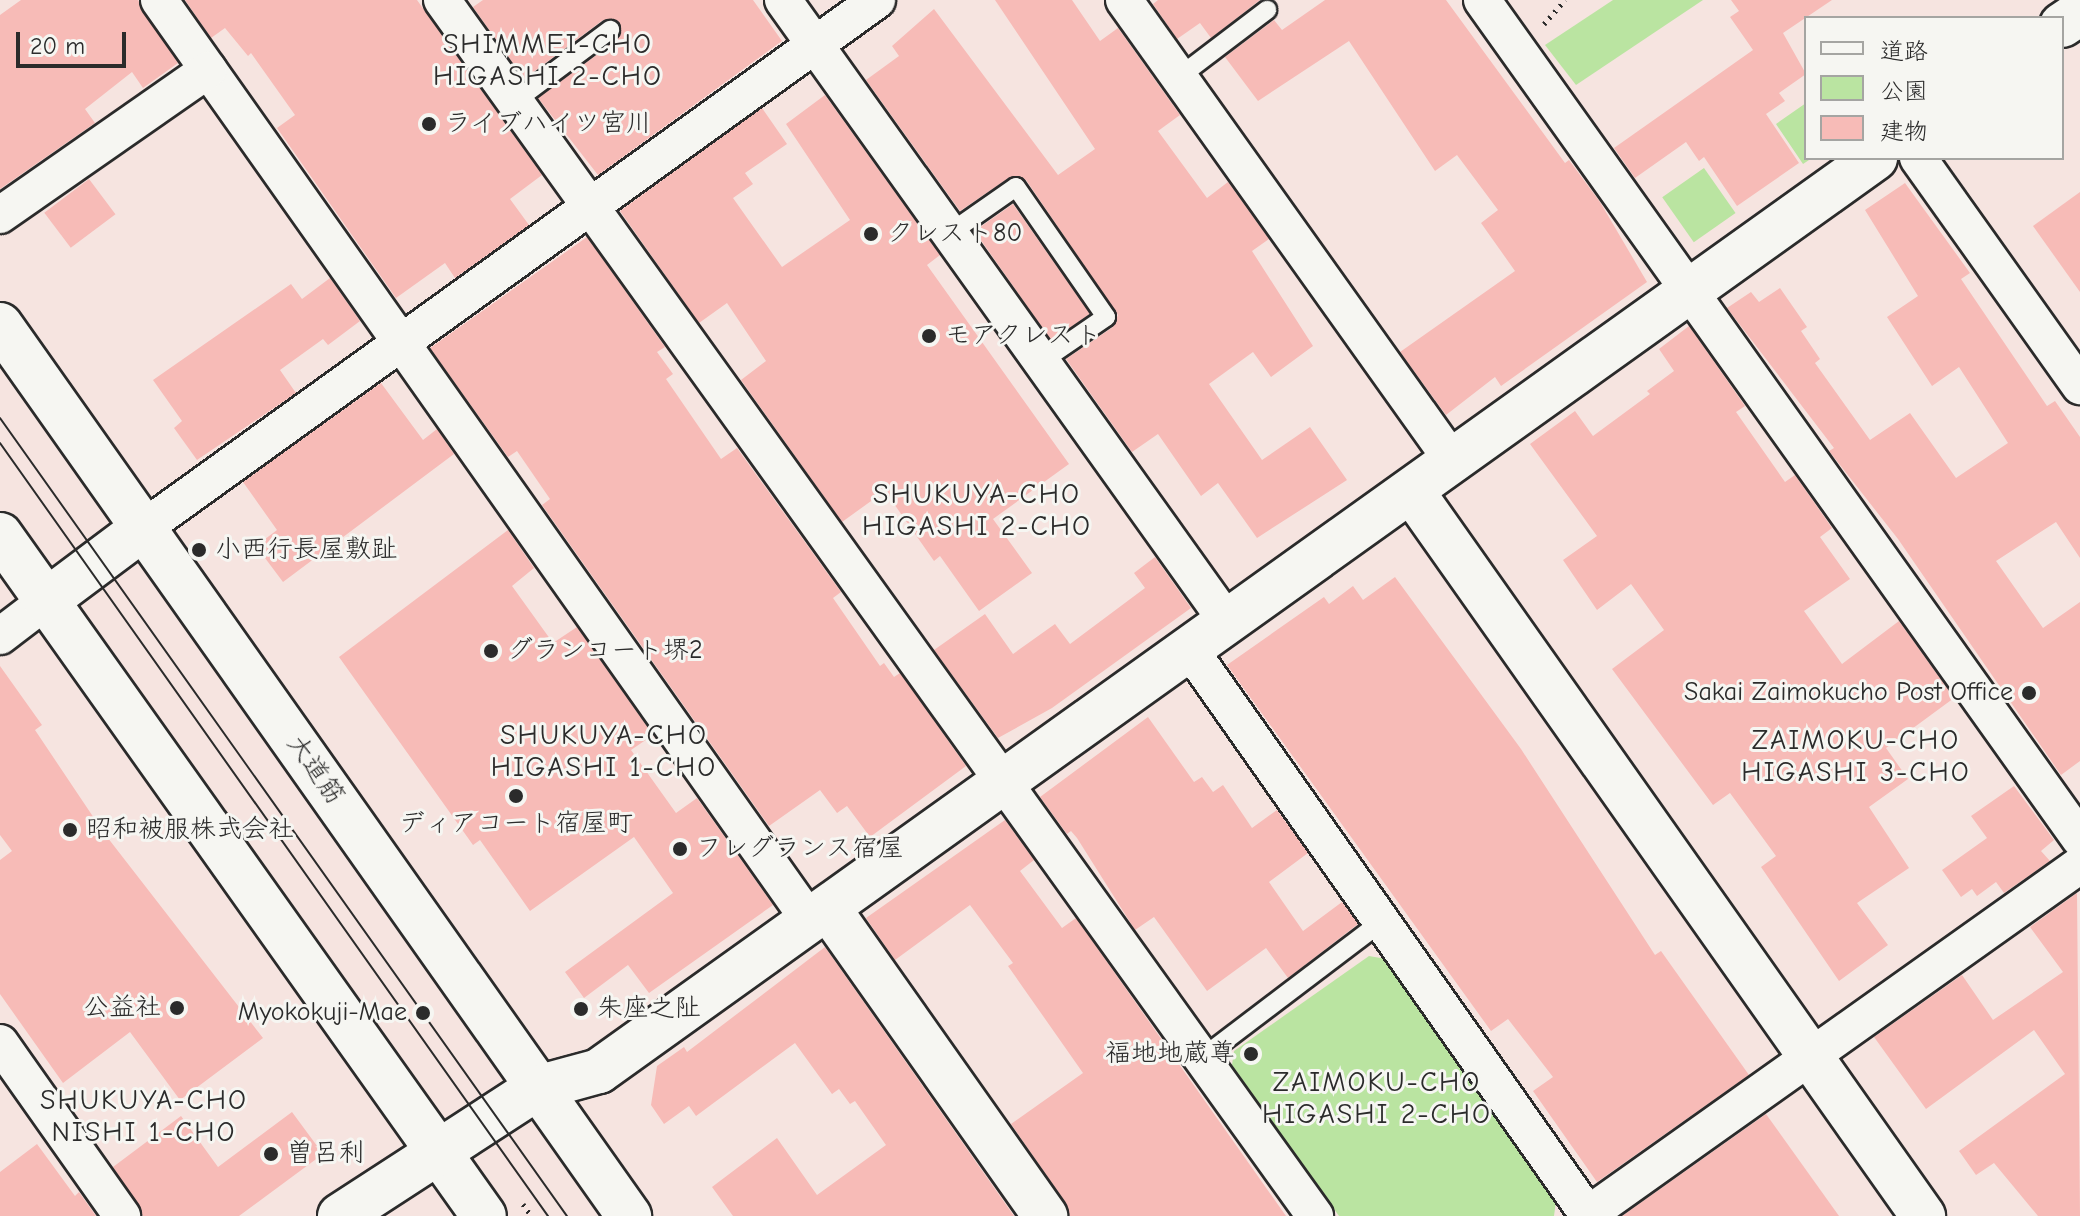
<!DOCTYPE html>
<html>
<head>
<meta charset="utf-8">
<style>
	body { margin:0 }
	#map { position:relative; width:2080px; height:1216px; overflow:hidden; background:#f6e4e0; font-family:"Comic Neue","Klee One",sans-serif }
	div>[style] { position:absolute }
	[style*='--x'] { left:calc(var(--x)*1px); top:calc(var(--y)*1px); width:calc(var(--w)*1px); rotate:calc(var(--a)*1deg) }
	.green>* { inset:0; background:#bae4a1; transform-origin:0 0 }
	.building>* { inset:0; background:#f7bbb7; transform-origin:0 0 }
	.path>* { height:5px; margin-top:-2.5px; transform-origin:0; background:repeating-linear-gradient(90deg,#2b2b2b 0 2px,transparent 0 8px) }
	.roads { filter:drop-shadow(2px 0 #2b2b2b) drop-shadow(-2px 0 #2b2b2b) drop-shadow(0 2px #2b2b2b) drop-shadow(0 -2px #2b2b2b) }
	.service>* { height:18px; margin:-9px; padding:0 9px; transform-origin:9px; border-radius:9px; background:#f6f6f2 }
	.minor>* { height:36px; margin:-18px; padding:0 18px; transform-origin:18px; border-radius:18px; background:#f6f6f2 }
	.tertiary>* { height:44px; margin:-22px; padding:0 22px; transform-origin:22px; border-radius:22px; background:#f6f6f2 }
	.tram>* { height:2px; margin:-1px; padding:0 1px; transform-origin:1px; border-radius:1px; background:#2b2b2b }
	.dots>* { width:22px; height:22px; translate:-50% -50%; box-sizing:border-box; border:4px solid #f6f6f2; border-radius:50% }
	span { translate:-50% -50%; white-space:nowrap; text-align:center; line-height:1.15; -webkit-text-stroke:6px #f6f6f2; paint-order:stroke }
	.poi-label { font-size:26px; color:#2b2b2b }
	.left { translate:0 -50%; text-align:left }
	.right { translate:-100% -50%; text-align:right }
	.street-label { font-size:26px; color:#2b2b2b }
	.neighbourhood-label { font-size:28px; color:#2b2b2b; letter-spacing:2px }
	.legend { position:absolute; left:1804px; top:16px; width:260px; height:144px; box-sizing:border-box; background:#f6f6f2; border:2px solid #a5a5a2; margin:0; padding:10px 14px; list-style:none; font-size:24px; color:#2b2b2b }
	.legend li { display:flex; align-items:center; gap:16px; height:40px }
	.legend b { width:40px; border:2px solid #a5a5a2 }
	.scale { position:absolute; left:16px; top:32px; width:110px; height:36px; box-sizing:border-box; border:4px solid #2b2b2b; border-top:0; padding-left:10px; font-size:24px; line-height:28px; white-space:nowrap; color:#2b2b2b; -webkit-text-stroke:6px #f6f6f2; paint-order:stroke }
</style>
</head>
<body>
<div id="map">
	<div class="green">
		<div style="clip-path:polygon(1613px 0,1703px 0,1576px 85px,1545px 45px)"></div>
		<div style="clip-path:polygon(1806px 103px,1806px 158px,1812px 158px,1803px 164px,1776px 124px)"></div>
		<div style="left:1704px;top:168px;width:55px;height:51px;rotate:55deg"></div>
		<div style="clip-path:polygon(1369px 956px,1386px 959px,1556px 1201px,1554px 1216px,1339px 1216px,1232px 1065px,1234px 1051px)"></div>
	</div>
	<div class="building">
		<div style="clip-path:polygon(21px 0,138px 0,178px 63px,143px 88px,132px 72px,85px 109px,95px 123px,0 189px,0 15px)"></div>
		<div style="clip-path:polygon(185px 0,417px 0,542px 175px,510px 199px,529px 225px,455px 278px,445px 263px,396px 298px,277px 128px,295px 115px,251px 53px,248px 56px,225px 28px,211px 38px)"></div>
		<div style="clip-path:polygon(483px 0,753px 0,782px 41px,598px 175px,538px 98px,617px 40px,620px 24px,603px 20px,524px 79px,473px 7px)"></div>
		<div style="clip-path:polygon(995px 0,1072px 0,1100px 41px,1118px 28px,1180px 115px,1158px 131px,1207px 198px,1228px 182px,1269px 239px,1252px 251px,1313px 346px,1271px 377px,1253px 352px,1209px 384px,1262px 460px,1310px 427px,1347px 480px,1257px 538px,1218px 483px,1201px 496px,1158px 434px,1132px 452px,1066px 359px,1113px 327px,1118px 315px,1026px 180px,1010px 177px,960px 211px,866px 80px,899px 56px,892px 46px,934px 9px,1058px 175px,1095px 149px)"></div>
		<div style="clip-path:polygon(1158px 0,1260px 0,1211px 38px,1200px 23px,1177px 39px,1153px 4px)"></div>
		<div style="clip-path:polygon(1325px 0,1446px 0,1565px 163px,1569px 160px,1600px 202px,1647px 282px,1501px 386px,1495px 377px,1446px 415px,1400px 352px,1515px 271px,1481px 223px,1498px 210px,1457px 155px,1435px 171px,1349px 41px,1258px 101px,1225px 57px,1274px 20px,1282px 30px)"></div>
		<div style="clip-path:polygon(1731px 0,1832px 0,1783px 33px,1806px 74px,1779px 93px,1785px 101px,1766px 114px,1799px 163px,1737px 206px,1704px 157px,1699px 161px,1686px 142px,1635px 178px,1614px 148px,1753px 50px,1730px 17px,1739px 11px)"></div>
		<div style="clip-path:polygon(825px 95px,940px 255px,927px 265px,1069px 464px,993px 519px,1032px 573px,979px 611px,940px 556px,934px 561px,885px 491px,842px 522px,741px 380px,766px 361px,727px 303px,699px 323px,620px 211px,762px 108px,787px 144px,745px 173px,753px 184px,733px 198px,782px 267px,850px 220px,786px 124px)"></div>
		<div style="left:89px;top:179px;width:44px;height:56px;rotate:53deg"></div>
		<div style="clip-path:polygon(1905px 183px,1970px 273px,1961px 279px,2047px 406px,2055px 401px,2080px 437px,2080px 558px,2056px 522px,1996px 561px,2043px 628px,2080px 602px,2080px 761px,2061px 775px,1898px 539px,1829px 451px,1834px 448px,1727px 308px,1751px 292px,1759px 302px,1780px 288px,1807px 327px,1801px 331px,1820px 359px,1815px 363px,1870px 440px,1910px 413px,1956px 478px,2008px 443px,1959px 367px,1932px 386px,1887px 317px,1918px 296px,1865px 210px)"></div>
		<div style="clip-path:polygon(2080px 192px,2080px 292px,2033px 226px)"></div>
		<div style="left:1013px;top:204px;width:134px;height:47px;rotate:55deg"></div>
		<div style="clip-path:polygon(587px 237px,665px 347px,657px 352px,673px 374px,666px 379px,721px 459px,737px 448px,841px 592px,833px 598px,880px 666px,884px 663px,894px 677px,900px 673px,966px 766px,870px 837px,847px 806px,837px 813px,820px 790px,769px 826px,542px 505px,550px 499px,517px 451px,508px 457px,430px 348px)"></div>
		<div style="clip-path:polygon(330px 278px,360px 321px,328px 345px,323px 339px,280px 370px,296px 393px,197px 460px,174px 428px,182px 421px,153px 380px,291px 284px,302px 299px)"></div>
		<div style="clip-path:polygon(1689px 326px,1745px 406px,1736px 412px,1785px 482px,1795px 475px,1832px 528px,1820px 537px,1850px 579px,1804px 611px,1842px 664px,1899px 621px,1954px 698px,1886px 748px,1908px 779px,1869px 807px,1909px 868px,1857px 903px,1888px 945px,1839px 981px,1761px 867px,1776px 856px,1730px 793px,1713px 805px,1612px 669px,1664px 630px,1631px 584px,1597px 610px,1563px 560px,1597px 536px,1530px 444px,1575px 411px,1593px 436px,1650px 394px,1647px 391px,1674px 371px,1659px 349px)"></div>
		<div style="clip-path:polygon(381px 383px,423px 440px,437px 429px,454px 454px,283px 582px,256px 546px,277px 530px,243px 482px)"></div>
		<div style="clip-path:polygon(508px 530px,534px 568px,512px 586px,553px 643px,577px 627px,653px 735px,631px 750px,676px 813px,697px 798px,773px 905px,649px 993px,628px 965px,584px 998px,565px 972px,673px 893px,634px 837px,530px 911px,480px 840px,473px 845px,339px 657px)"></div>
		<div style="clip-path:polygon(1155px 557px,1191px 608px,1052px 708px,998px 738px,934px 650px,985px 614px,1013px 654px,1055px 624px,1070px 644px,1145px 588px,1134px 573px)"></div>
		<div style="clip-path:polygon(1395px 577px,1521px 749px,1655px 955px,1661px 951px,1749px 1075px,1597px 1182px,1533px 1091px,1553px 1077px,1508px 1019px,1491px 1031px,1227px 665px,1324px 597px,1329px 604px,1353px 586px,1363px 600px)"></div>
		<div style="clip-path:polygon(0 666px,42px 725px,35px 730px,104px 833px,263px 1038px,180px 1100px,130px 1032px,63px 1083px,0 994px,0 860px,12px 851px,0 835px)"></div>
		<div style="clip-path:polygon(1148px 717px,1194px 782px,1202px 777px,1213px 792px,1223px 785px,1252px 828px,1277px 810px,1308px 853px,1269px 882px,1303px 931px,1342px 902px,1358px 924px,1288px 978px,1266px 948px,1207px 991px,1154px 917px,1135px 930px,1077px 838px,1071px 831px,1067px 834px,1040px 797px)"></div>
		<div style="clip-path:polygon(2014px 786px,2054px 840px,2041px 851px,2050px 861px,2004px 893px,1996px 882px,1977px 896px,1972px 889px,1961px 897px,1942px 870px,1987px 838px,1971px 816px)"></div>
		<div style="clip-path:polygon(1005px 820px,1034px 860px,1020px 871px,1062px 928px,1076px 918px,1286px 1216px,1070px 1216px,1065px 1202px,1011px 1124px,1083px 1073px,1008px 966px,1013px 963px,970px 905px,895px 960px,866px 918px)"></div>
		<div style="clip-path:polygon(2077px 893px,2080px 1216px,2038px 1216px,1994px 1163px,1976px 1175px,1959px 1151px,2065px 1074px,2034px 1030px,1926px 1109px,1874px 1037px,1962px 975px,1993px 1020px,2063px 972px,2030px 927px)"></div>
		<div style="clip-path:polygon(825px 947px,1014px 1216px,733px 1216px,712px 1187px,777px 1138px,817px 1195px,886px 1145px,855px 1101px,850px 1104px,839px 1089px,832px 1094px,795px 1043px,696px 1116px,689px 1106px,664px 1124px,651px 1105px,657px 1066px,684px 1047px,687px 1052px)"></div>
		<div style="clip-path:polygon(292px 1112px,323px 1154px,239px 1216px,143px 1216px,113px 1167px,181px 1116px,218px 1167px)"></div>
		<div style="clip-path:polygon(1766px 1114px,1839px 1216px,1622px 1216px)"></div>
		<div style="clip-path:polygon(37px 1144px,75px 1196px,79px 1192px,96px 1216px,0 1216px,0 1172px)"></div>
	</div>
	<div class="path">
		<div style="--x:1544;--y:24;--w:32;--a:-49"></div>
		<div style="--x:523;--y:1204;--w:12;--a:55"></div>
	</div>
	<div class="roads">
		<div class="service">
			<div style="--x:1179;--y:77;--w:111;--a:-37.3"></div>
			<div style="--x:515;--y:101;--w:119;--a:-36.8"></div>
			<div style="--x:950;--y:233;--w:80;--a:-34.9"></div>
			<div style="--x:1016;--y:187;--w:158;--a:55.3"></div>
			<div style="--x:1106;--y:317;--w:78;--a:145.5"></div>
			<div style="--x:1202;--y:1058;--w:225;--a:-37.2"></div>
		</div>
		<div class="minor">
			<div style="--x:159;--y:0;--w:1128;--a:54.75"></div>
			<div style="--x:442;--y:0;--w:1497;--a:54.32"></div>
			<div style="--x:783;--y:0;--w:762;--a:54.45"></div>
			<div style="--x:1124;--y:0;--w:569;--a:54.52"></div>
			<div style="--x:1482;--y:0;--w:1030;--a:54.52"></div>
			<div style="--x:1918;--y:158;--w:280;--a:54.6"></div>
			<div style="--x:0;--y:215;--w:254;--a:-34.9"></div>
			<div style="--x:145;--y:527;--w:902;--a:-35.75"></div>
			<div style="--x:0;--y:636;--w:58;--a:-37.3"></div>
			<div style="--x:1188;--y:647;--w:696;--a:54.83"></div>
			<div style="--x:0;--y:1043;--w:212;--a:54.8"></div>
			<div style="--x:1586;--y:1216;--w:606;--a:-35.39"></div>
		</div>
		<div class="tertiary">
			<div style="--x:2062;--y:25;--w:22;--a:-34"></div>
			<div style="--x:0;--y:325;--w:1091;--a:54.78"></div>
			<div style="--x:1413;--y:493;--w:885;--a:54.8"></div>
			<div style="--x:0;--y:535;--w:835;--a:54.6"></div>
			<div style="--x:46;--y:601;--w:124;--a:-36.8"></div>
			<div style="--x:828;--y:908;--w:377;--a:54.8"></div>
			<div style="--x:340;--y:1216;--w:235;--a:-33"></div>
			<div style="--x:537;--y:1088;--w:64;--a:-15.3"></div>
			<div style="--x:599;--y:1071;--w:1569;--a:-35.58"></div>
		</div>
	</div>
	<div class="tram">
		<div style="--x:0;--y:418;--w:979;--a:54.61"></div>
		<div style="--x:0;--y:443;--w:948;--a:54.67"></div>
	</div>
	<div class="dots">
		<div style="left:429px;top:124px;background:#2b2b2b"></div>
		<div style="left:871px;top:234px;background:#2b2b2b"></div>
		<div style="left:929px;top:336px;background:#2b2b2b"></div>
		<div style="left:199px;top:550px;background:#2b2b2b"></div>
		<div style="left:491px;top:651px;background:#2b2b2b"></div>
		<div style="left:2029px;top:693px;background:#2b2b2b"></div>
		<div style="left:516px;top:796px;background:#2b2b2b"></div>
		<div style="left:70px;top:830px;background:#2b2b2b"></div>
		<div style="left:680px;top:849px;background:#2b2b2b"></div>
		<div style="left:177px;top:1008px;background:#2b2b2b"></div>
		<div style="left:581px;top:1009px;background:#2b2b2b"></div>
		<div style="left:423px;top:1013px;background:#2b2b2b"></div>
		<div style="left:1251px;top:1054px;background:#2b2b2b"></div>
		<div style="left:271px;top:1154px;background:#2b2b2b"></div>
	</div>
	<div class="poi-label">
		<span class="left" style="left:445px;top:124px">ライブハイツ宮川</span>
		<span class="left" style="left:887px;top:234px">クレスト80</span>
		<span class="left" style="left:945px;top:336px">モアクレスト</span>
		<span class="left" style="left:215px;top:550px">小西行長屋敷趾</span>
		<span class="left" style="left:507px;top:651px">グランコート堺2</span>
		<span class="right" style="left:2013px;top:693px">Sakai Zaimokucho Post Office</span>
		<span style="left:516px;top:824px">ディアコート宿屋町</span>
		<span class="left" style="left:86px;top:830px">昭和被服株式会社</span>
		<span class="left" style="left:696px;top:849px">フレグランス宿屋</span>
		<span class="right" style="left:161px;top:1008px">公益社</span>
		<span class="left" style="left:597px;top:1009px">朱座之阯</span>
		<span class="right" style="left:407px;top:1013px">Myokokuji-Mae</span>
		<span class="right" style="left:1235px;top:1054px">福地地蔵尊</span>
		<span class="left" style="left:287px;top:1154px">曽呂利</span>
	</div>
	<div class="street-label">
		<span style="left:315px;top:770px;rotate:55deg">大道筋</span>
	</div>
	<div class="neighbourhood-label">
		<span style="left:548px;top:60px">SHIMMEI-CHO<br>HIGASHI 2-CHO</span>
		<span style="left:977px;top:510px">SHUKUYA-CHO<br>HIGASHI 2-CHO</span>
		<span style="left:604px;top:751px">SHUKUYA-CHO<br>HIGASHI 1-CHO</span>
		<span style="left:1856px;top:756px">ZAIMOKU-CHO<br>HIGASHI 3-CHO</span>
		<span style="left:1377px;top:1098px">ZAIMOKU-CHO<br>HIGASHI 2-CHO</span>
		<span style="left:144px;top:1116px">SHUKUYA-CHO<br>NISHI 1-CHO</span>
	</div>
	<ul class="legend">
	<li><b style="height:10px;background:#f6f6f2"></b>道路</li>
	<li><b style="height:22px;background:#bae4a1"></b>公園</li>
	<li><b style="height:22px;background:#f7bbb7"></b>建物</li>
	</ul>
	<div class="scale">20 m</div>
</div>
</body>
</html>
